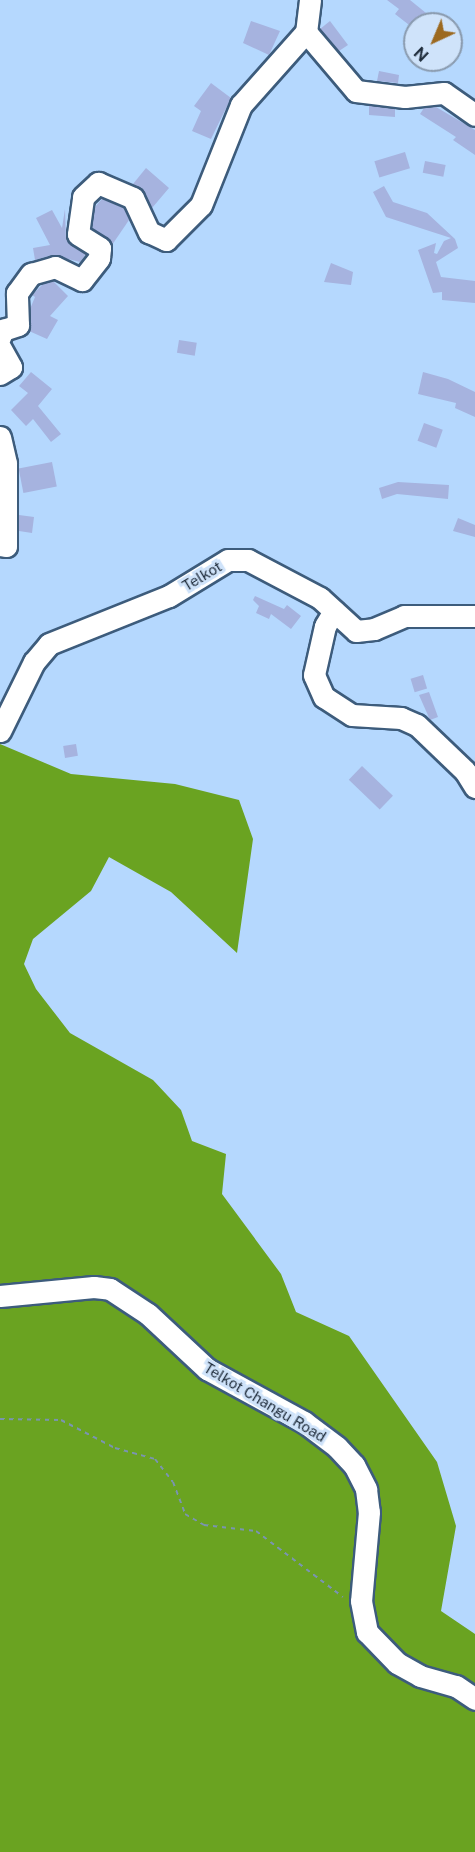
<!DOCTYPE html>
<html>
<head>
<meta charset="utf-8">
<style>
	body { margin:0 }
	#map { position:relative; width:475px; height:1852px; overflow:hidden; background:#b5d8fe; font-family:"Public Sans",sans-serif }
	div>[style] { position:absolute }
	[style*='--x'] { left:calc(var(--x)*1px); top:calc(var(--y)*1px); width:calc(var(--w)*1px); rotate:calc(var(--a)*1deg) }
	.forest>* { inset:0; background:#6aa321 }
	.building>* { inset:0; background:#a6b3df; transform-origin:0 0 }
	.path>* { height:2px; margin-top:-1px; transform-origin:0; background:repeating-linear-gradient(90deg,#7a94b1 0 4.5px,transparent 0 9px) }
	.roads { filter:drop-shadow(2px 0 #3d5c7c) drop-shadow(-2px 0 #3d5c7c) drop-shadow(0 2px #3d5c7c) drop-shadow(0 -2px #3d5c7c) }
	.minor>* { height:21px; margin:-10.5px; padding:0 10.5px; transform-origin:10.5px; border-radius:10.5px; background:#fff }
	span { translate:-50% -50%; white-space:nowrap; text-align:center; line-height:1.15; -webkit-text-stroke:6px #cfe3fa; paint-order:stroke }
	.street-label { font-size:15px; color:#1f2c3b }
	.north { position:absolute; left:403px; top:12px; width:60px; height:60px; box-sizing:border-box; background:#cfe3fa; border:2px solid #899aae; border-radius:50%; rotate:224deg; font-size:16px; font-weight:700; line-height:24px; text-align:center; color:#1f2c3b }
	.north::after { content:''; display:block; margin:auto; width:21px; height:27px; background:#9c691f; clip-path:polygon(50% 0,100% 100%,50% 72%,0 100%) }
</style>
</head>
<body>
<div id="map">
	<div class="forest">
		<div style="clip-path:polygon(0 744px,71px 774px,175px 784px,239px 800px,253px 839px,237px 953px,171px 892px,109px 857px,91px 891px,33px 939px,24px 964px,36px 989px,70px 1033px,153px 1080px,181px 1110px,192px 1141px,226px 1154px,222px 1194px,281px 1274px,296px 1312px,349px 1336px,437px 1462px,456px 1526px,441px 1611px,475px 1634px,475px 1852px,0 1852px)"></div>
	</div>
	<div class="building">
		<div style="clip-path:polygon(387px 0,410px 0,426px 13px,413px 28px,395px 14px,399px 9px)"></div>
		<div style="clip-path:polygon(251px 21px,280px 31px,269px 55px,243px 43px)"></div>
		<div style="clip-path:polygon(330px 21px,348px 45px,339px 51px,320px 29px)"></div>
		<div style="clip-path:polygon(379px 71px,399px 75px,398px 83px,377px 81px)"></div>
		<div style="clip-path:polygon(211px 83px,231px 98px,211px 139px,192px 131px,201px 111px,194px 106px)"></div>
		<div style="clip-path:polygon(369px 105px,395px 109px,395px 117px,369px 115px)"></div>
		<div style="clip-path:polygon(436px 107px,475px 130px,475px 155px,453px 140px,456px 137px,420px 114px,424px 108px)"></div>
		<div style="left:405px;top:152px;width:17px;height:32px;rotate:73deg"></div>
		<div style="left:425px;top:161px;width:21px;height:12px;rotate:11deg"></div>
		<div style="clip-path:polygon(146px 168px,169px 188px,152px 208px,144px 192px,133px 184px)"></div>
		<div style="clip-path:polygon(384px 186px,393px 202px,427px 213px,455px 239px,458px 248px,436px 262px,441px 277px,475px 281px,475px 303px,442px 300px,442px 292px,433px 293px,418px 250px,436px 243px,434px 253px,437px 254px,444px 241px,451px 238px,386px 217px,373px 192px)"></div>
		<div style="clip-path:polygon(102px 199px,124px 208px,129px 220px,112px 245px,92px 228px,94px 208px)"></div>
		<div style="clip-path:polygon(65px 209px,66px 239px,86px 254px,80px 262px,52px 255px,35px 260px,33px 248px,50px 245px,36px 218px,52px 210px,62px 228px)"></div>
		<div style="clip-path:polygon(331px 263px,353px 272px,351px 285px,324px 282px)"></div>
		<div style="clip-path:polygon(53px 281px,68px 296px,50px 316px,58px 320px,47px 339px,29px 331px,30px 309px,35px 297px,32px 295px,43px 284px)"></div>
		<div style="left:179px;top:340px;width:18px;height:13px;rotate:9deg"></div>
		<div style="clip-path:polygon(31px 372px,52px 389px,38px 406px,61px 434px,51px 442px,33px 419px,26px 426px,11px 410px,28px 393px,19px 386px)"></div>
		<div style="clip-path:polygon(423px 372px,448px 379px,475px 392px,475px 417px,455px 408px,456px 403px,418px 394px)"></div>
		<div style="left:424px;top:423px;width:20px;height:19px;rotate:20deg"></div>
		<div style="left:52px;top:462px;width:25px;height:34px;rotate:79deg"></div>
		<div style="clip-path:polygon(398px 482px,449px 485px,448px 499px,397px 494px,382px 499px,379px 488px)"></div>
		<div style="clip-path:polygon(19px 515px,34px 517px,32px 533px,19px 531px)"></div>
		<div style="clip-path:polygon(458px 518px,475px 525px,475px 537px,453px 531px)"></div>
		<div style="clip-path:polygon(255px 596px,284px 609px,287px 605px,301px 616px,291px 629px,271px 614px,269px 619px,256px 613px,259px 606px,253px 600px)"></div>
		<div style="left:423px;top:675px;width:14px;height:13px;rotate:73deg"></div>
		<div style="clip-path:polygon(429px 692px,438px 717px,430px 720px,419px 695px)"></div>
		<div style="left:76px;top:744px;width:12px;height:13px;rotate:81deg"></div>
		<div style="left:362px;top:766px;width:43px;height:19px;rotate:44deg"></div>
	</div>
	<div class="path">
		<div style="--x:0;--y:1419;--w:61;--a:0.9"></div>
		<div style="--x:61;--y:1420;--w:61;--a:27.4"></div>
		<div style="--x:115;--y:1448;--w:41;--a:15.4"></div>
		<div style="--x:155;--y:1459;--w:29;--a:52"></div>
		<div style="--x:173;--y:1482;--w:34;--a:69"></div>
		<div style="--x:185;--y:1514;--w:22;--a:30"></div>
		<div style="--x:204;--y:1525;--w:52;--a:6.6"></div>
		<div style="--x:256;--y:1531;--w:109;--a:37.2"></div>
	</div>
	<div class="roads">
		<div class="minor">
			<div style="--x:310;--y:0;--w:32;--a:97"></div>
			<div style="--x:306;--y:32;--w:77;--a:49.7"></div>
			<div style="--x:356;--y:91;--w:49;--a:7"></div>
			<div style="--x:405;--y:97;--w:39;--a:-6"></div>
			<div style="--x:444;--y:93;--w:38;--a:35"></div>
			<div style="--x:0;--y:337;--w:8;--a:-67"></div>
			<div style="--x:3;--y:330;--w:16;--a:-18"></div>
			<div style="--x:18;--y:325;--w:32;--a:-92"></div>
			<div style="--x:17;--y:293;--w:24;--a:-54"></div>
			<div style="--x:31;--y:274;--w:25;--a:-16"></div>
			<div style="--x:55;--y:267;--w:30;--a:26"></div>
			<div style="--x:82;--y:280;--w:28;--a:-52"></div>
			<div style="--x:99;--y:258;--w:10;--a:-84"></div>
			<div style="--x:100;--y:248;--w:26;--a:-148"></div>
			<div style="--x:78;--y:234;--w:37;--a:-82"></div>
			<div style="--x:83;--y:197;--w:21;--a:-43"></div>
			<div style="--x:98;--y:183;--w:38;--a:23"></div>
			<div style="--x:133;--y:198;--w:38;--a:65"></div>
			<div style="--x:149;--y:232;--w:19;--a:25"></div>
			<div style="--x:166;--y:240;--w:49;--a:-45"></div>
			<div style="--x:201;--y:205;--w:108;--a:-68.2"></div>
			<div style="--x:241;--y:105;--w:98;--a:-48.3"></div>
			<div style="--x:0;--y:347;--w:23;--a:61"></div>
			<div style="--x:11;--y:367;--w:13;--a:148"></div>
			<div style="--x:0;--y:437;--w:27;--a:77"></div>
			<div style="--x:6;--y:463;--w:83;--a:90"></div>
			<div style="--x:6;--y:546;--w:6;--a:-171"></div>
			<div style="--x:334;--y:611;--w:17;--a:121"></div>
			<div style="--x:325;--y:626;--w:50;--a:102.7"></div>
			<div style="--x:314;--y:675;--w:24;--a:66"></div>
			<div style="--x:324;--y:697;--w:33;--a:33"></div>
			<div style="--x:352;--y:715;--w:49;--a:3.5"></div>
			<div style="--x:401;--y:718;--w:17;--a:24"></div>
			<div style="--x:417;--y:725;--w:66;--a:43.8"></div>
			<div style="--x:465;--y:771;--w:19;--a:58"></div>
			<div style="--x:0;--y:731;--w:77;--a:-63.8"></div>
			<div style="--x:34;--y:662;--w:23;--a:-50"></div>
			<div style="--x:49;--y:644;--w:129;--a:-21.8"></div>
			<div style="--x:169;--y:596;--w:69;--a:-31.4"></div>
			<div style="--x:228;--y:560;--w:20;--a:0"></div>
			<div style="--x:248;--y:560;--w:81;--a:27.8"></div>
			<div style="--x:320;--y:598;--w:49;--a:42.5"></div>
			<div style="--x:356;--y:631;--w:18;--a:-6"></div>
			<div style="--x:374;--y:629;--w:33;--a:-23"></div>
			<div style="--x:404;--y:616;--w:71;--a:0"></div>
			<div style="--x:0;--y:1296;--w:94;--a:-5.5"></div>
			<div style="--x:94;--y:1287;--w:16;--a:7"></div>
			<div style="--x:110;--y:1289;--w:45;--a:33.3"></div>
			<div style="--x:148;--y:1314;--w:81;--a:43"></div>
			<div style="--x:207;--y:1369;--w:111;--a:28.7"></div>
			<div style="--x:304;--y:1422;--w:41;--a:37.1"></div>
			<div style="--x:337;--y:1447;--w:25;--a:47"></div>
			<div style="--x:354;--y:1465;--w:27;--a:63"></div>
			<div style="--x:366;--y:1489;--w:23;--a:83"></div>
			<div style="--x:369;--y:1512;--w:89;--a:95.1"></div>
			<div style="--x:361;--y:1601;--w:32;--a:79"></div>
			<div style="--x:367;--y:1632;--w:43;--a:45.9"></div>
			<div style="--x:397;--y:1663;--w:26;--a:29"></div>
			<div style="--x:420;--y:1676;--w:37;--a:16"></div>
			<div style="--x:456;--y:1686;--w:23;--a:34"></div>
		</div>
	</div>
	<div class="street-label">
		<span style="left:202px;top:576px;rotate:-31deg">Telkot</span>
		<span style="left:265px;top:1402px;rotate:31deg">Telkot Changu Road</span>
	</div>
	<div class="north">N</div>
</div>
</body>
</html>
